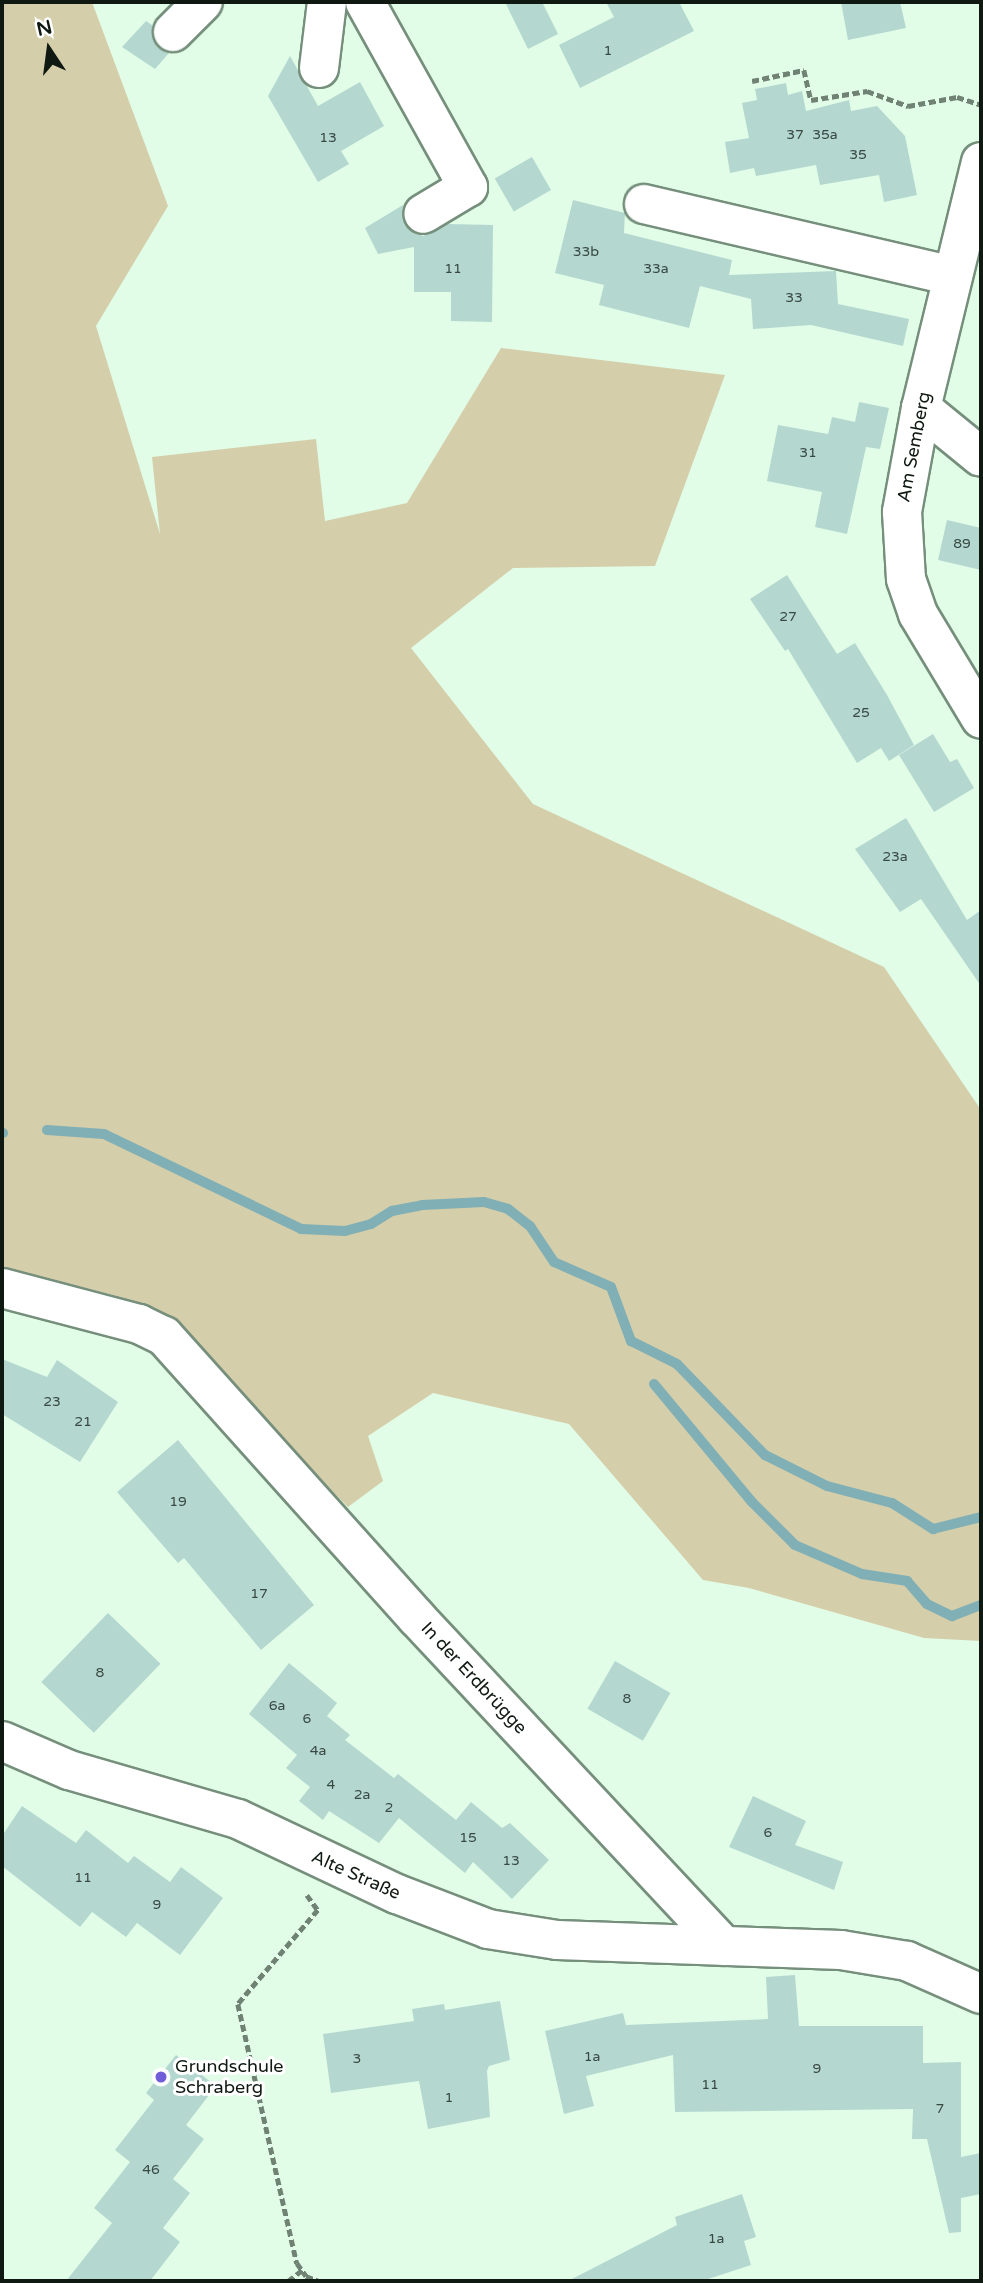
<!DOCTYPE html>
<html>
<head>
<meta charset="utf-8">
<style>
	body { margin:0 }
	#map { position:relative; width:983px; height:2283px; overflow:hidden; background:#e1fde7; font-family:"Varela Round",sans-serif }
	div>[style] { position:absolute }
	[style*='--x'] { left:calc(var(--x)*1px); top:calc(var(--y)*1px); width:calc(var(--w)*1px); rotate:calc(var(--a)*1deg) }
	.green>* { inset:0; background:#d5ceaa }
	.stream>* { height:10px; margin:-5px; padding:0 5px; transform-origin:5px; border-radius:5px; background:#80b0b6 }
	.building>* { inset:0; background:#b4d8d0; transform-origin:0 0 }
	.path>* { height:4.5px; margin-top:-2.25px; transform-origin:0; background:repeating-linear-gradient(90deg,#708274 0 7px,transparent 0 10.5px) }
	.roads { filter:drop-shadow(2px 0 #768f7c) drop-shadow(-2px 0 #768f7c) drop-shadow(0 2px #768f7c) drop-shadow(0 -2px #768f7c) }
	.minor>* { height:38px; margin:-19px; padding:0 19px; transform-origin:19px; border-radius:19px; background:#fff }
	.dots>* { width:19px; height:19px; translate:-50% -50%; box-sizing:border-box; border:4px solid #fff; border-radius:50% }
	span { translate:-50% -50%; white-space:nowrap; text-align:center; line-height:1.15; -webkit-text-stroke:6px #fff; paint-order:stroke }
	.number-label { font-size:14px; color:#384942 }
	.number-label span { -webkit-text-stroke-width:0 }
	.street-label { font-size:18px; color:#0f1912 }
	.poi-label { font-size:18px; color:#0f1912 }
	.left { translate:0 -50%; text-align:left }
	.frame { position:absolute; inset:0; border:4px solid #0f1912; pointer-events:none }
	.north { position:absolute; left:14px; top:14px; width:70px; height:70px; -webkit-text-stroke:5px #fff; paint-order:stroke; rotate:347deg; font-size:19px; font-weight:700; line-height:28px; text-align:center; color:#0f1912 }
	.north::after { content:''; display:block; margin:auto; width:24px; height:32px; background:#0f1912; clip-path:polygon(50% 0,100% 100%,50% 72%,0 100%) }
</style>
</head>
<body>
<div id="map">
	<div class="green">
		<div style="clip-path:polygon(2px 2px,92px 2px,168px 206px,96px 326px,160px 534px,152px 457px,316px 439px,325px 521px,407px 503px,501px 348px,725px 375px,655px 566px,513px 568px,411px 648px,533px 804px,884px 967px,981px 1110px,981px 1641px,924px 1638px,749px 1588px,703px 1580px,569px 1424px,433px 1393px,368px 1436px,383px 1481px,348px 1507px,245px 1405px,177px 1326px,113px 1295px,2px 1267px)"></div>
	</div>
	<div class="stream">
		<div style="--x:47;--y:1130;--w:57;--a:4"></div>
		<div style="--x:104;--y:1134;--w:219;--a:25.7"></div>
		<div style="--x:301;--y:1229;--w:44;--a:2.6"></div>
		<div style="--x:345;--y:1231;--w:27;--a:-15"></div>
		<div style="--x:371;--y:1224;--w:25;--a:-32"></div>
		<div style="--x:392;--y:1211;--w:31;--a:-11"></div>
		<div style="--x:422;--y:1205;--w:62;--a:-2.8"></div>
		<div style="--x:484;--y:1202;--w:25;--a:16"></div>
		<div style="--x:508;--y:1209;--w:28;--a:38"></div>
		<div style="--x:530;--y:1226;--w:43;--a:56.3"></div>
		<div style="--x:554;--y:1262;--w:62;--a:23.7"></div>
		<div style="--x:611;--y:1287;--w:58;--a:69.7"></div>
		<div style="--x:631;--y:1341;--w:51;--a:26.6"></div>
		<div style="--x:677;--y:1364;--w:127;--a:46"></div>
		<div style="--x:765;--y:1455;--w:69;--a:26.6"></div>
		<div style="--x:827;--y:1486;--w:67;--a:14.7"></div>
		<div style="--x:892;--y:1503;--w:49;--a:32.4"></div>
		<div style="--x:933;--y:1529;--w:49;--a:-14"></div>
		<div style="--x:2;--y:1133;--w:1;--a:0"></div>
		<div style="--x:654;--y:1384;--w:153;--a:50.3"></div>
		<div style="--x:752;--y:1502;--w:61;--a:45"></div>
		<div style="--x:795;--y:1545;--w:73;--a:23.4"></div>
		<div style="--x:862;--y:1574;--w:46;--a:8.8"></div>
		<div style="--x:907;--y:1581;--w:30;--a:49"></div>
		<div style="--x:927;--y:1604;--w:28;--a:26"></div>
		<div style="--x:952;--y:1616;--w:31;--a:-21"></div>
	</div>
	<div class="building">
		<div style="clip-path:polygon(505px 2px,542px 2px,558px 34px,528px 49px)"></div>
		<div style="clip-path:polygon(606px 2px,679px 2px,694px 31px,580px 88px,559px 45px,614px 17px)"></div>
		<div style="clip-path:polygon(841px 2px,900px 2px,906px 28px,848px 40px)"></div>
		<div style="clip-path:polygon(146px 21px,152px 25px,157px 47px,169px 53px,155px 69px,122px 47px)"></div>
		<div style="clip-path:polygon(290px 56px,318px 106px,360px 82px,384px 126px,341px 151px,349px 164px,318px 182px,268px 96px)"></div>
		<div style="clip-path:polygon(786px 83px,788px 95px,802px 91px,806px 111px,849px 100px,851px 111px,877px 106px,905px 136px,917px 195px,884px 202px,879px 175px,820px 185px,816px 165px,756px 176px,754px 168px,730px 173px,725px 142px,749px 138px,742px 103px,757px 100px,755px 89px)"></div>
		<div style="left:532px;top:157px;width:38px;height:43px;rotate:60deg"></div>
		<div style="clip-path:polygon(573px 200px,625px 213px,624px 233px,732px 260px,729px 275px,836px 271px,838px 304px,909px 319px,903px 346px,811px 325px,753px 329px,751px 299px,700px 286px,689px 328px,599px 305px,604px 285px,555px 273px)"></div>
		<div style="clip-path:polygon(403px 205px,405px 226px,423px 236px,448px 224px,493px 225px,492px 322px,451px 321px,451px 292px,414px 292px,414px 247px,378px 254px,365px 228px)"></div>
		<div style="clip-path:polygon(859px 402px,889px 408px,880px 449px,866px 447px,847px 534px,815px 527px,822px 492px,767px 481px,778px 425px,828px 434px,832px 417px,855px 422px)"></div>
		<div style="clip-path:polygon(947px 520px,981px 528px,981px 570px,938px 560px)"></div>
		<div style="clip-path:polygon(787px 575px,837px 654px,855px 643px,887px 695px,914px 745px,889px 761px,881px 748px,857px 763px,788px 649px,785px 651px,750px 599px)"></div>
		<div style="clip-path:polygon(933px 734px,950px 762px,957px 759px,974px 788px,934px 812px,899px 755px)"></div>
		<div style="clip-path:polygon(906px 818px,967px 920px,981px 910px,981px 986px,921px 899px,900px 912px,855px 849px)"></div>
		<div style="clip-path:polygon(2px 1359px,47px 1377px,57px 1360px,118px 1402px,80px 1462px,2px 1414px)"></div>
		<div style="clip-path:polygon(178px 1440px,314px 1605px,261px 1650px,184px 1558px,178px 1563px,117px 1492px)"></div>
		<div style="left:108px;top:1613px;width:73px;height:96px;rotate:44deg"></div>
		<div style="left:615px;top:1661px;width:64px;height:55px;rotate:30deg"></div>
		<div style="clip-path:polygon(289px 1663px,337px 1703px,327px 1716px,350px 1735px,345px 1740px,394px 1778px,398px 1774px,456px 1820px,471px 1802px,502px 1828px,510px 1823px,549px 1860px,512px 1899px,473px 1862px,465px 1873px,399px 1818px,379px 1843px,329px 1811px,323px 1820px,299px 1801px,310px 1787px,286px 1768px,297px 1755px,249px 1714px)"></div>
		<div style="clip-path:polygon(753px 1796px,806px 1821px,795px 1845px,843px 1862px,834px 1890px,729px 1847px)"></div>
		<div style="clip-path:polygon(22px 1806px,76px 1843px,86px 1830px,128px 1863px,134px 1856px,170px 1882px,181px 1867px,223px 1898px,180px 1955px,137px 1923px,126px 1937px,92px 1912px,80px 1927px,2px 1866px,2px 1836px)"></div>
		<div style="clip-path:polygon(795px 1975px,799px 2026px,923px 2026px,923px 2063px,961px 2062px,961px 2157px,981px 2153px,981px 2194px,961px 2198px,961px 2232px,949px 2233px,927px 2139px,912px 2139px,913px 2109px,675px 2112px,673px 2055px,586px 2076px,594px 2106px,564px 2114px,545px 2031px,623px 2013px,626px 2025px,768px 2019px,766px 1977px)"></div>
		<div style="clip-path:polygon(500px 2001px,510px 2060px,489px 2066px,487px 2071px,490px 2117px,428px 2129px,419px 2081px,331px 2093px,323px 2034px,414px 2021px,412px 2009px,444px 2004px,445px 2010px)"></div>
		<div style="clip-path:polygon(176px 2055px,216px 2086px,186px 2125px,204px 2139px,173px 2179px,190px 2193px,163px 2228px,180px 2242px,150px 2281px,66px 2281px,112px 2223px,94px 2208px,130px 2162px,115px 2150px,154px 2100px,146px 2093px)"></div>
		<div style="clip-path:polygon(742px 2194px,756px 2237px,744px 2241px,751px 2265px,702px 2281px,568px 2281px,677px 2225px,675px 2217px)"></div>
	</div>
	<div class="path">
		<div style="--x:752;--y:81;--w:53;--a:-11.9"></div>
		<div style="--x:804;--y:70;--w:31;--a:77"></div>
		<div style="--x:811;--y:100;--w:57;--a:-9.1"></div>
		<div style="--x:867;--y:91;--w:44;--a:20.1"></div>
		<div style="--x:908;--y:106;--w:50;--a:-10.4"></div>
		<div style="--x:957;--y:97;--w:25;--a:18"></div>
		<div style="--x:307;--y:1895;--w:19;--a:54"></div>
		<div style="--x:318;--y:1910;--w:123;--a:130.4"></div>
		<div style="--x:238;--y:2004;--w:266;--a:77.2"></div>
		<div style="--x:297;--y:2263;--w:16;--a:55"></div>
		<div style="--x:306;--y:2276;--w:14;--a:21"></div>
		<div style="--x:288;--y:2281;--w:18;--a:-38"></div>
	</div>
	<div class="roads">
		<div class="minor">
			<div style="--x:365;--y:2;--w:212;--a:60.9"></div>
			<div style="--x:468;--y:187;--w:52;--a:149"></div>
			<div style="--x:173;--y:32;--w:42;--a:-45"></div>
			<div style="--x:319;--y:68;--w:66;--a:-83.1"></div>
			<div style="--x:981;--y:162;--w:253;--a:103.7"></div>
			<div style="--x:921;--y:408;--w:106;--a:100.4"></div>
			<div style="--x:902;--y:512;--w:67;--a:86.6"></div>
			<div style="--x:906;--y:579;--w:37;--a:71"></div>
			<div style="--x:918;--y:614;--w:122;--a:59"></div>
			<div style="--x:644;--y:204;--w:317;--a:13.1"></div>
			<div style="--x:921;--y:408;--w:77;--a:39.2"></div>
			<div style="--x:2;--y:1288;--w:142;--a:14.7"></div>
			<div style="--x:139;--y:1324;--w:28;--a:26"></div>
			<div style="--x:164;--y:1336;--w:379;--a:48.1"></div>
			<div style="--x:417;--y:1618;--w:449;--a:46.9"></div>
			<div style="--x:2;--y:1741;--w:73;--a:23.4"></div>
			<div style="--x:69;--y:1770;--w:176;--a:16.2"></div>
			<div style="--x:238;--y:1819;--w:176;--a:25.3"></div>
			<div style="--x:397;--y:1894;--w:97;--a:21"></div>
			<div style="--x:488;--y:1929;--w:70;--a:9.1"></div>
			<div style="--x:557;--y:1940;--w:284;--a:2"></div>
			<div style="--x:841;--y:1950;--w:67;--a:9.5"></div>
			<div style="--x:907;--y:1961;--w:81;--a:24"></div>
		</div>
	</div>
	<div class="dots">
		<div style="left:161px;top:2077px;background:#715dd7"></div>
	</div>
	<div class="number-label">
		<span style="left:608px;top:51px">1</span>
		<span style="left:795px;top:135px">37</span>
		<span style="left:825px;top:135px">35a</span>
		<span style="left:328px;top:138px">13</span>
		<span style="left:858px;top:155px">35</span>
		<span style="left:586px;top:252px">33b</span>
		<span style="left:453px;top:269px">11</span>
		<span style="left:656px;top:269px">33a</span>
		<span style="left:794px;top:298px">33</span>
		<span style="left:808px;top:453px">31</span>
		<span style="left:962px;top:544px">89</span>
		<span style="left:788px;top:617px">27</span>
		<span style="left:861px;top:713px">25</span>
		<span style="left:895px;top:857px">23a</span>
		<span style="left:52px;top:1402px">23</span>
		<span style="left:83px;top:1422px">21</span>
		<span style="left:178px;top:1502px">19</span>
		<span style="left:259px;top:1594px">17</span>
		<span style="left:100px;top:1673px">8</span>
		<span style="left:627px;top:1699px">8</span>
		<span style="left:277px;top:1706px">6a</span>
		<span style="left:307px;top:1719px">6</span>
		<span style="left:318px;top:1751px">4a</span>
		<span style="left:331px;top:1785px">4</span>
		<span style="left:362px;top:1795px">2a</span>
		<span style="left:389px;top:1808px">2</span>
		<span style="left:768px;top:1833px">6</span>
		<span style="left:468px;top:1838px">15</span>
		<span style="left:511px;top:1861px">13</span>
		<span style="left:83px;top:1878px">11</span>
		<span style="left:157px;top:1905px">9</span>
		<span style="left:592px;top:2057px">1a</span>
		<span style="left:357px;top:2059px">3</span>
		<span style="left:817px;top:2069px">9</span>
		<span style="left:710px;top:2085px">11</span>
		<span style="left:449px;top:2098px">1</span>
		<span style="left:940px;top:2109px">7</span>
		<span style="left:151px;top:2170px">46</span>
		<span style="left:716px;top:2239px">1a</span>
	</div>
	<div class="street-label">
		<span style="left:914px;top:447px;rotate:-79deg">Am Semberg</span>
		<span style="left:474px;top:1678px;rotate:47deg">In der Erdbrügge</span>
		<span style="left:356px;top:1875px;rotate:24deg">Alte Straße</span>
	</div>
	<div class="poi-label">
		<span class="left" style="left:175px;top:2077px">Grundschule<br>Schraberg</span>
	</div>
	<div class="frame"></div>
	<div class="north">N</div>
</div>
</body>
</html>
